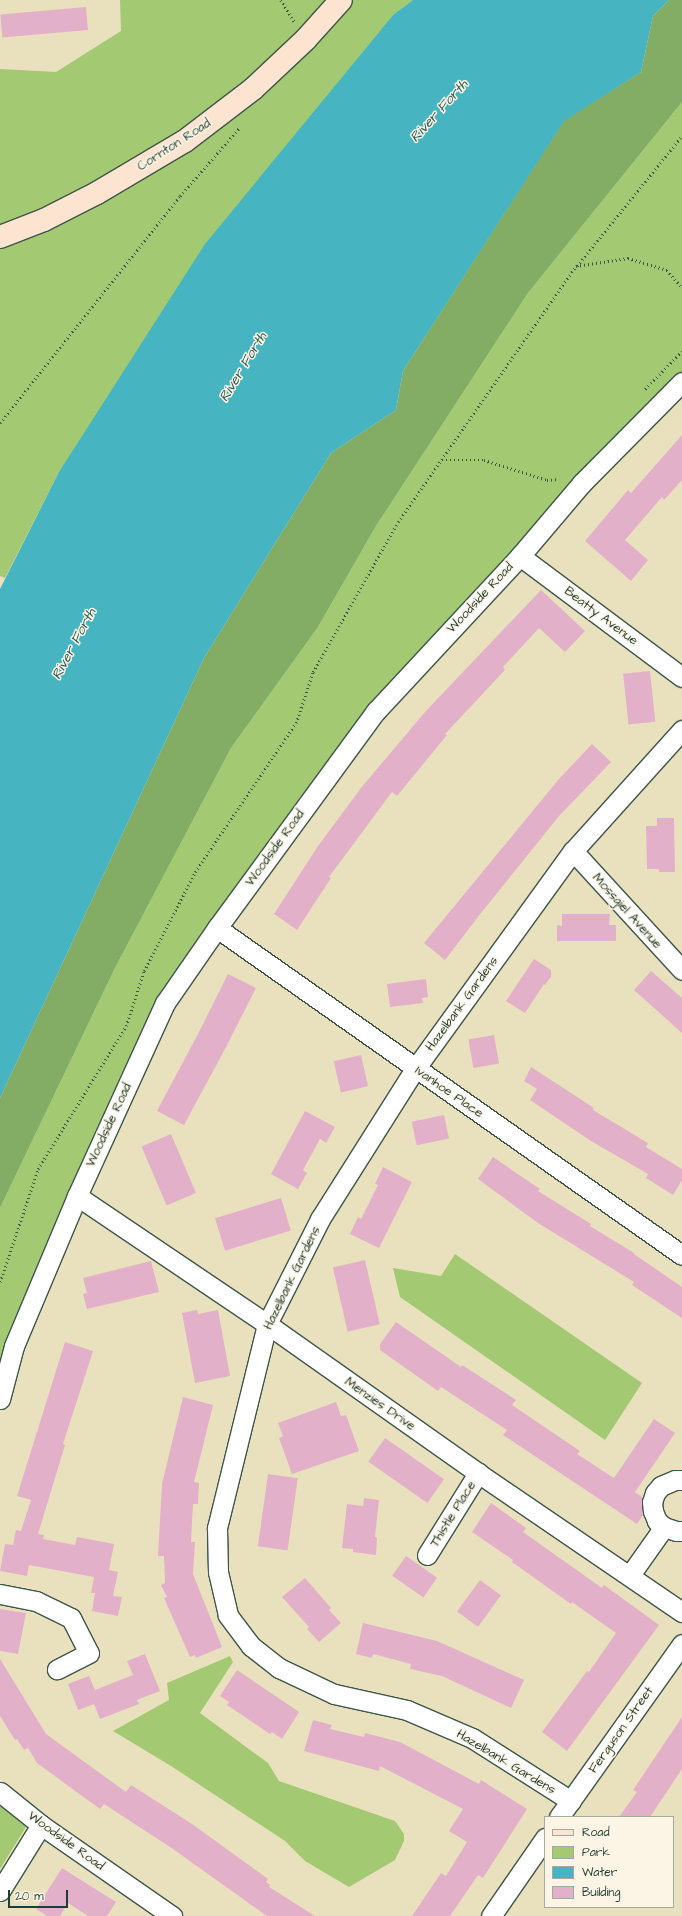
<!DOCTYPE html>
<html>
<head>
<meta charset="utf-8">
<style>
	body { margin:0 }
	#map { position:relative; width:682px; height:1916px; overflow:hidden; background:#e9e1be; font-family:"Architects Daughter",sans-serif }
	div>[style] { position:absolute }
	[style*='--x'] { left:calc(var(--x)*1px); top:calc(var(--y)*1px); width:calc(var(--w)*1px); rotate:calc(var(--a)*1deg) }
	.green>* { inset:0; background:#a4c973 }
	.forest>* { inset:0; background:#83ad65 }
	.water>* { inset:0; background:#47b5c1 }
	.building>* { inset:0; background:#e3b0c9; transform-origin:0 0 }
	.path>* { height:2.5px; margin-top:-1.25px; transform-origin:0; background:repeating-linear-gradient(90deg,#3d5649 0 1px,transparent 0 4px) }
	.roads { filter:drop-shadow(1px 0 #3d5649) drop-shadow(-1px 0 #3d5649) drop-shadow(0 1px #3d5649) drop-shadow(0 -1px #3d5649) }
	.minor>* { height:19px; margin:-9.5px; padding:0 9.5px; transform-origin:9.5px; border-radius:9.5px; background:#fff }
	.secondary>* { height:22px; margin:-11px; padding:0 11px; transform-origin:11px; border-radius:11px; background:#fde4d1 }
	span { translate:-50% -50%; white-space:nowrap; text-align:center; line-height:1.15; -webkit-text-stroke:3px #fcf5e5; paint-order:stroke }
	.street-label { font-size:13px; color:#1f3d34 }
	.water-label { font-size:14px; color:#295b57; font-style:italic }
	.legend { position:absolute; left:544px; top:1816px; width:130px; height:92px; box-sizing:border-box; background:#fcf5e5; border:1px solid #a4ab9e; margin:0; padding:5px 7px; list-style:none; font-size:12px; color:#1f3d34 }
	.legend li { display:flex; align-items:center; gap:8px; height:20px }
	.legend b { width:20px; border:1px solid #a4ab9e }
	.scale { position:absolute; left:8px; top:1890px; width:60px; height:18px; box-sizing:border-box; border:2px solid #1f3d34; border-top:0; padding-left:5px; font-size:12px; line-height:14px; white-space:nowrap; color:#1f3d34; -webkit-text-stroke:3px #fcf5e5; paint-order:stroke }
</style>
</head>
<body>
<div id="map">
	<div class="green">
		<div style="clip-path:polygon(120px 0,413px 0,394px 14px,59px 472px,5px 578px,0 576px,0 69px,56px 72px,121px 31px)"></div>
		<div style="clip-path:polygon(682px 102px,682px 375px,368px 713px,154px 1018px,0 1380px,0 1208px,115px 968px,231px 748px,318px 627px,376px 526px,528px 293px)"></div>
		<div style="clip-path:polygon(455px 1254px,642px 1383px,605px 1440px,400px 1297px,393px 1268px,441px 1276px)"></div>
		<div style="clip-path:polygon(230px 1656px,233px 1662px,200px 1713px,268px 1763px,279px 1781px,395px 1821px,404px 1834px,404px 1841px,395px 1860px,349px 1887px,305px 1861px,285px 1841px,171px 1766px,113px 1731px,169px 1700px,167px 1683px)"></div>
		<div style="clip-path:polygon(0 1805px,26px 1827px,0 1869px)"></div>
	</div>
	<div class="forest">
		<div style="clip-path:polygon(669px 0,682px 0,682px 102px,528px 293px,376px 526px,318px 627px,231px 748px,115px 968px,0 1208px,0 1098px,204px 658px,331px 453px,396px 410px,403px 371px,564px 120px,641px 72px,653px 16px)"></div>
	</div>
	<div class="water">
		<div style="clip-path:polygon(413px 0,669px 0,653px 16px,641px 72px,564px 121px,403px 371px,396px 410px,331px 453px,204px 658px,0 1098px,0 589px,59px 472px,205px 244px,394px 14px)"></div>
	</div>
	<div class="building">
		<div style="left:86px;top:7px;width:23px;height:86px;rotate:85deg"></div>
		<div style="clip-path:polygon(682px 435px,682px 480px,664px 500px,662px 497px,625px 540px,648px 560px,631px 581px,585px 541px,628px 490px,631px 493px)"></div>
		<div style="clip-path:polygon(541px 590px,585px 631px,565px 652px,539px 628px,503px 667px,505px 670px,445px 734px,447px 735px,397px 796px,392px 792px,329px 877px,331px 878px,297px 930px,274px 914px,318px 846px,361px 788px,425px 712px)"></div>
		<div style="left:650px;top:671px;width:51px;height:27px;rotate:84deg"></div>
		<div style="clip-path:polygon(592px 744px,611px 762px,559px 816px,481px 913px,445px 960px,424px 943px,559px 779px)"></div>
		<div style="clip-path:polygon(657px 818px,674px 818px,675px 872px,659px 872px,659px 869px,647px 869px,646px 826px,657px 826px)"></div>
		<div style="clip-path:polygon(562px 914px,610px 914px,609px 925px,616px 925px,616px 941px,557px 941px,557px 925px,562px 926px)"></div>
		<div style="clip-path:polygon(534px 959px,551px 970px,551px 977px,545px 985px,544px 984px,525px 1013px,506px 1001px)"></div>
		<div style="clip-path:polygon(651px 971px,682px 998px,682px 1033px,634px 990px)"></div>
		<div style="clip-path:polygon(228px 974px,256px 988px,225px 1049px,184px 1125px,157px 1111px,200px 1030px)"></div>
		<div style="clip-path:polygon(426px 979px,428px 997px,422px 998px,423px 1003px,390px 1007px,387px 984px)"></div>
		<div style="left:494px;top:1035px;width:29px;height:26px;rotate:80deg"></div>
		<div style="left:361px;top:1055px;width:32px;height:28px;rotate:77deg"></div>
		<div style="clip-path:polygon(531px 1067px,594px 1108px,593px 1110px,648px 1143px,646px 1147px,682px 1169px,682px 1180px,673px 1195px,646px 1178px,648px 1174px,591px 1141px,530px 1100px,537px 1089px,524px 1081px)"></div>
		<div style="clip-path:polygon(305px 1111px,335px 1127px,326px 1143px,320px 1139px,303px 1170px,307px 1173px,298px 1189px,271px 1174px)"></div>
		<div style="left:444px;top:1115px;width:24px;height:33px;rotate:78deg"></div>
		<div style="left:171px;top:1134px;width:64px;height:32px;rotate:67deg"></div>
		<div style="clip-path:polygon(493px 1157px,540px 1189px,538px 1191px,591px 1224px,590px 1226px,634px 1253px,634px 1254px,682px 1287px,682px 1318px,632px 1285px,634px 1282px,538px 1223px,478px 1179px)"></div>
		<div style="clip-path:polygon(383px 1167px,412px 1182px,379px 1248px,350px 1234px,358px 1217px,361px 1219px,378px 1185px,375px 1184px)"></div>
		<div style="left:281px;top:1198px;width:34px;height:69px;rotate:73deg"></div>
		<div style="left:365px;top:1260px;width:66px;height:33px;rotate:77deg"></div>
		<div style="clip-path:polygon(151px 1261px,159px 1292px,87px 1309px,83px 1294px,87px 1293px,83px 1278px)"></div>
		<div style="clip-path:polygon(197px 1310px,198px 1314px,218px 1310px,230px 1376px,195px 1383px,182px 1313px)"></div>
		<div style="clip-path:polygon(396px 1322px,461px 1367px,462px 1365px,516px 1400px,512px 1405px,580px 1451px,577px 1454px,614px 1478px,654px 1419px,675px 1433px,635px 1492px,642px 1497px,643px 1515px,637px 1524px,503px 1435px,507px 1430px,441px 1387px,438px 1391px,380px 1350px,380px 1344px)"></div>
		<div style="clip-path:polygon(65px 1342px,93px 1351px,63px 1444px,65px 1445px,38px 1534px,44px 1535px,43px 1539px,75px 1545px,77px 1537px,114px 1544px,109px 1570px,118px 1572px,113px 1596px,122px 1597px,118px 1616px,92px 1611px,95px 1593px,91px 1593px,94px 1577px,29px 1565px,27px 1576px,0 1571px,5px 1544px,13px 1545px,16px 1530px,21px 1531px,31px 1500px,17px 1496px)"></div>
		<div style="clip-path:polygon(183px 1397px,213px 1405px,194px 1482px,199px 1483px,198px 1504px,193px 1504px,191px 1542px,195px 1542px,193px 1574px,222px 1647px,196px 1658px,195px 1655px,190px 1657px,164px 1598px,167px 1597px,161px 1585px,165px 1583px,164px 1556px,158px 1556px,162px 1484px)"></div>
		<div style="clip-path:polygon(336px 1402px,341px 1416px,346px 1415px,359px 1451px,292px 1474px,279px 1438px,283px 1436px,278px 1423px)"></div>
		<div style="left:385px;top:1438px;width:72px;height:29px;rotate:35deg"></div>
		<div style="left:268px;top:1474px;width:30px;height:73px;rotate:8deg"></div>
		<div style="clip-path:polygon(364px 1498px,379px 1500px,375px 1537px,377px 1538px,376px 1555px,353px 1552px,353px 1549px,342px 1548px,347px 1504px,363px 1506px)"></div>
		<div style="clip-path:polygon(491px 1503px,526px 1528px,523px 1532px,602px 1588px,604px 1585px,659px 1625px,567px 1751px,542px 1732px,587px 1671px,589px 1672px,616px 1633px,572px 1602px,571px 1604px,512px 1562px,513px 1560px,472px 1532px)"></div>
		<div style="left:406px;top:1556px;width:38px;height:24px;rotate:35deg"></div>
		<div style="clip-path:polygon(305px 1578px,331px 1608px,329px 1610px,341px 1623px,319px 1642px,307px 1629px,309px 1627px,282px 1597px)"></div>
		<div style="left:480px;top:1580px;width:26px;height:39px;rotate:36deg"></div>
		<div style="clip-path:polygon(0 1609px,26px 1613px,18px 1654px,0 1651px)"></div>
		<div style="clip-path:polygon(363px 1623px,437px 1641px,524px 1680px,511px 1708px,442px 1676px,410px 1669px,411px 1664px,373px 1654px,372px 1658px,356px 1654px)"></div>
		<div style="clip-path:polygon(145px 1654px,160px 1691px,137px 1700px,139px 1704px,100px 1719px,94px 1704px,78px 1710px,68px 1684px,89px 1676px,95px 1690px,133px 1675px,127px 1661px)"></div>
		<div style="clip-path:polygon(0 1659px,46px 1734px,126px 1792px,131px 1785px,192px 1824px,268px 1879px,266px 1882px,270px 1885px,269px 1887px,315px 1916px,267px 1916px,173px 1849px,104px 1804px,100px 1809px,37px 1763px,28px 1748px,24px 1750px,17px 1739px,15px 1740px,0 1716px)"></div>
		<div style="clip-path:polygon(237px 1670px,299px 1712px,282px 1739px,272px 1732px,270px 1734px,227px 1705px,229px 1702px,220px 1696px)"></div>
		<div style="clip-path:polygon(682px 1717px,682px 1769px,650px 1817px,619px 1817px,637px 1792px,633px 1790px)"></div>
		<div style="clip-path:polygon(313px 1720px,332px 1725px,330px 1729px,364px 1737px,365px 1733px,400px 1742px,479px 1784px,481px 1780px,527px 1809px,483px 1878px,478px 1875px,450px 1916px,412px 1916px,441px 1873px,446px 1876px,467px 1842px,449px 1831px,463px 1809px,380px 1766px,379px 1771px,304px 1751px)"></div>
		<div style="clip-path:polygon(62px 1868px,116px 1902px,107px 1916px,88px 1916px,68px 1903px,60px 1916px,47px 1916px,36px 1909px)"></div>
	</div>
	<div class="path">
		<div style="--x:281;--y:0;--w:26;--a:58"></div>
		<div style="--x:577;--y:266;--w:167;--a:-51.1"></div>
		<div style="--x:645;--y:389;--w:53;--a:-45.8"></div>
		<div style="--x:0;--y:423;--w:290;--a:-51.6"></div>
		<div style="--x:180;--y:196;--w:91;--a:-49"></div>
		<div style="--x:442;--y:460;--w:42;--a:0"></div>
		<div style="--x:484;--y:460;--w:66;--a:17.6"></div>
		<div style="--x:547;--y:480;--w:12;--a:-5"></div>
		<div style="--x:0;--y:1282;--w:119;--a:-71.4"></div>
		<div style="--x:38;--y:1169;--w:168;--a:-58.4"></div>
		<div style="--x:126;--y:1026;--w:58;--a:-71.9"></div>
		<div style="--x:144;--y:971;--w:111;--a:-62.7"></div>
		<div style="--x:195;--y:872;--w:180;--a:-55.9"></div>
		<div style="--x:296;--y:723;--w:54;--a:-71.6"></div>
		<div style="--x:313;--y:672;--w:172;--a:-60.5"></div>
		<div style="--x:398;--y:522;--w:312;--a:-55.2"></div>
		<div style="--x:576;--y:266;--w:53;--a:-8.7"></div>
		<div style="--x:628;--y:258;--w:41;--a:17.1"></div>
		<div style="--x:667;--y:270;--w:23;--a:49"></div>
	</div>
	<div class="roads">
		<div class="minor">
			<div style="--x:520;--y:556;--w:202;--a:36.8"></div>
			<div style="--x:573;--y:851;--w:161;--a:47.5"></div>
			<div style="--x:217;--y:928;--w:568;--a:35.12"></div>
			<div style="--x:77;--y:1196;--w:229;--a:34"></div>
			<div style="--x:267;--y:1324;--w:258;--a:35.2"></div>
			<div style="--x:478;--y:1473;--w:247;--a:34.3"></div>
			<div style="--x:0;--y:1399;--w:55;--a:-75.2"></div>
			<div style="--x:14;--y:1346;--w:163;--a:-67.2"></div>
			<div style="--x:77;--y:1196;--w:212;--a:-65.5"></div>
			<div style="--x:165;--y:1003;--w:91;--a:-55.3"></div>
			<div style="--x:217;--y:928;--w:269;--a:-53.8"></div>
			<div style="--x:376;--y:711;--w:212;--a:-47.1"></div>
			<div style="--x:520;--y:556;--w:96;--a:-49.7"></div>
			<div style="--x:582;--y:483;--w:142;--a:-45.3"></div>
			<div style="--x:682;--y:1480;--w:7;--a:180"></div>
			<div style="--x:675;--y:1480;--w:15;--a:157"></div>
			<div style="--x:661;--y:1486;--w:9;--a:131"></div>
			<div style="--x:655;--y:1493;--w:9;--a:108"></div>
			<div style="--x:652;--y:1502;--w:9;--a:84"></div>
			<div style="--x:653;--y:1511;--w:11;--a:68"></div>
			<div style="--x:657;--y:1521;--w:9;--a:41"></div>
			<div style="--x:664;--y:1527;--w:13;--a:18"></div>
			<div style="--x:676;--y:1531;--w:6;--a:0"></div>
			<div style="--x:427;--y:1555;--w:97;--a:-58.1"></div>
			<div style="--x:630;--y:1575;--w:59;--a:-54.7"></div>
			<div style="--x:0;--y:1594;--w:37;--a:11"></div>
			<div style="--x:36;--y:1601;--w:39;--a:26"></div>
			<div style="--x:71;--y:1618;--w:39;--a:63"></div>
			<div style="--x:89;--y:1653;--w:36;--a:153"></div>
			<div style="--x:0;--y:1792;--w:53;--a:38.8"></div>
			<div style="--x:41;--y:1825;--w:160;--a:34.8"></div>
			<div style="--x:571;--y:1801;--w:117;--a:-147.5"></div>
			<div style="--x:472;--y:1738;--w:71;--a:-156.7"></div>
			<div style="--x:407;--y:1710;--w:75;--a:-167.6"></div>
			<div style="--x:334;--y:1694;--w:61;--a:-154.7"></div>
			<div style="--x:279;--y:1668;--w:36;--a:-142"></div>
			<div style="--x:251;--y:1646;--w:39;--a:-127"></div>
			<div style="--x:228;--y:1615;--w:44;--a:-103.1"></div>
			<div style="--x:218;--y:1572;--w:44;--a:-91.3"></div>
			<div style="--x:217;--y:1528;--w:210;--a:-76.2"></div>
			<div style="--x:267;--y:1324;--w:118;--a:-63.2"></div>
			<div style="--x:320;--y:1219;--w:178;--a:-57.7"></div>
			<div style="--x:415;--y:1069;--w:269;--a:-54.1"></div>
			<div style="--x:573;--y:851;--w:163;--a:-48"></div>
			<div style="--x:559;--y:1817;--w:212;--a:-54.6"></div>
			<div style="--x:0;--y:1891;--w:78;--a:-58.2"></div>
			<div style="--x:491;--y:1916;--w:95;--a:-55.3"></div>
		</div>
		<div class="secondary">
			<div style="--x:0;--y:237;--w:47;--a:-21.1"></div>
			<div style="--x:44;--y:220;--w:59;--a:-27"></div>
			<div style="--x:97;--y:193;--w:102;--a:-30.6"></div>
			<div style="--x:185;--y:141;--w:86;--a:-37.4"></div>
			<div style="--x:253;--y:89;--w:73;--a:-43.3"></div>
			<div style="--x:306;--y:39;--w:52;--a:-48.1"></div>
		</div>
	</div>
	<div class="street-label">
		<span style="left:174px;top:145px;rotate:-33deg">Cornton Road</span>
		<span style="left:480px;top:598px;rotate:-47deg">Woodside Road</span>
		<span style="left:601px;top:616px;rotate:37deg">Beatty Avenue</span>
		<span style="left:275px;top:848px;rotate:-54deg">Woodside Road</span>
		<span style="left:627px;top:911px;rotate:48deg">Mossgiel Avenue</span>
		<span style="left:462px;top:1004px;rotate:-54deg">Hazelbank Gardens</span>
		<span style="left:449px;top:1092px;rotate:35deg">Ivanhoe Place</span>
		<span style="left:109px;top:1125px;rotate:-65deg">Woodside Road</span>
		<span style="left:292px;top:1278px;rotate:-64deg">Hazelbank Gardens</span>
		<span style="left:380px;top:1404px;rotate:35deg">Menzies Drive</span>
		<span style="left:453px;top:1514px;rotate:-58deg">Thistle Place</span>
		<span style="left:621px;top:1730px;rotate:-55deg">Ferguson Street</span>
		<span style="left:506px;top:1762px;rotate:31deg">Hazelbank Gardens</span>
		<span style="left:66px;top:1841px;rotate:36deg">Woodside Road</span>
	</div>
	<div class="water-label">
		<span style="left:439px;top:111px;rotate:-48deg">River Forth</span>
		<span style="left:243px;top:367px;rotate:-59deg">River Forth</span>
		<span style="left:74px;top:644px;rotate:-62deg">River Forth</span>
	</div>
	<ul class="legend">
	<li><b style="height:5px;background:#fde4d1"></b>Road</li>
	<li><b style="height:11px;background:#a4c973"></b>Park</li>
	<li><b style="height:11px;background:#47b5c1"></b>Water</li>
	<li><b style="height:11px;background:#e3b0c9"></b>Building</li>
	</ul>
	<div class="scale">20 m</div>
</div>
</body>
</html>
